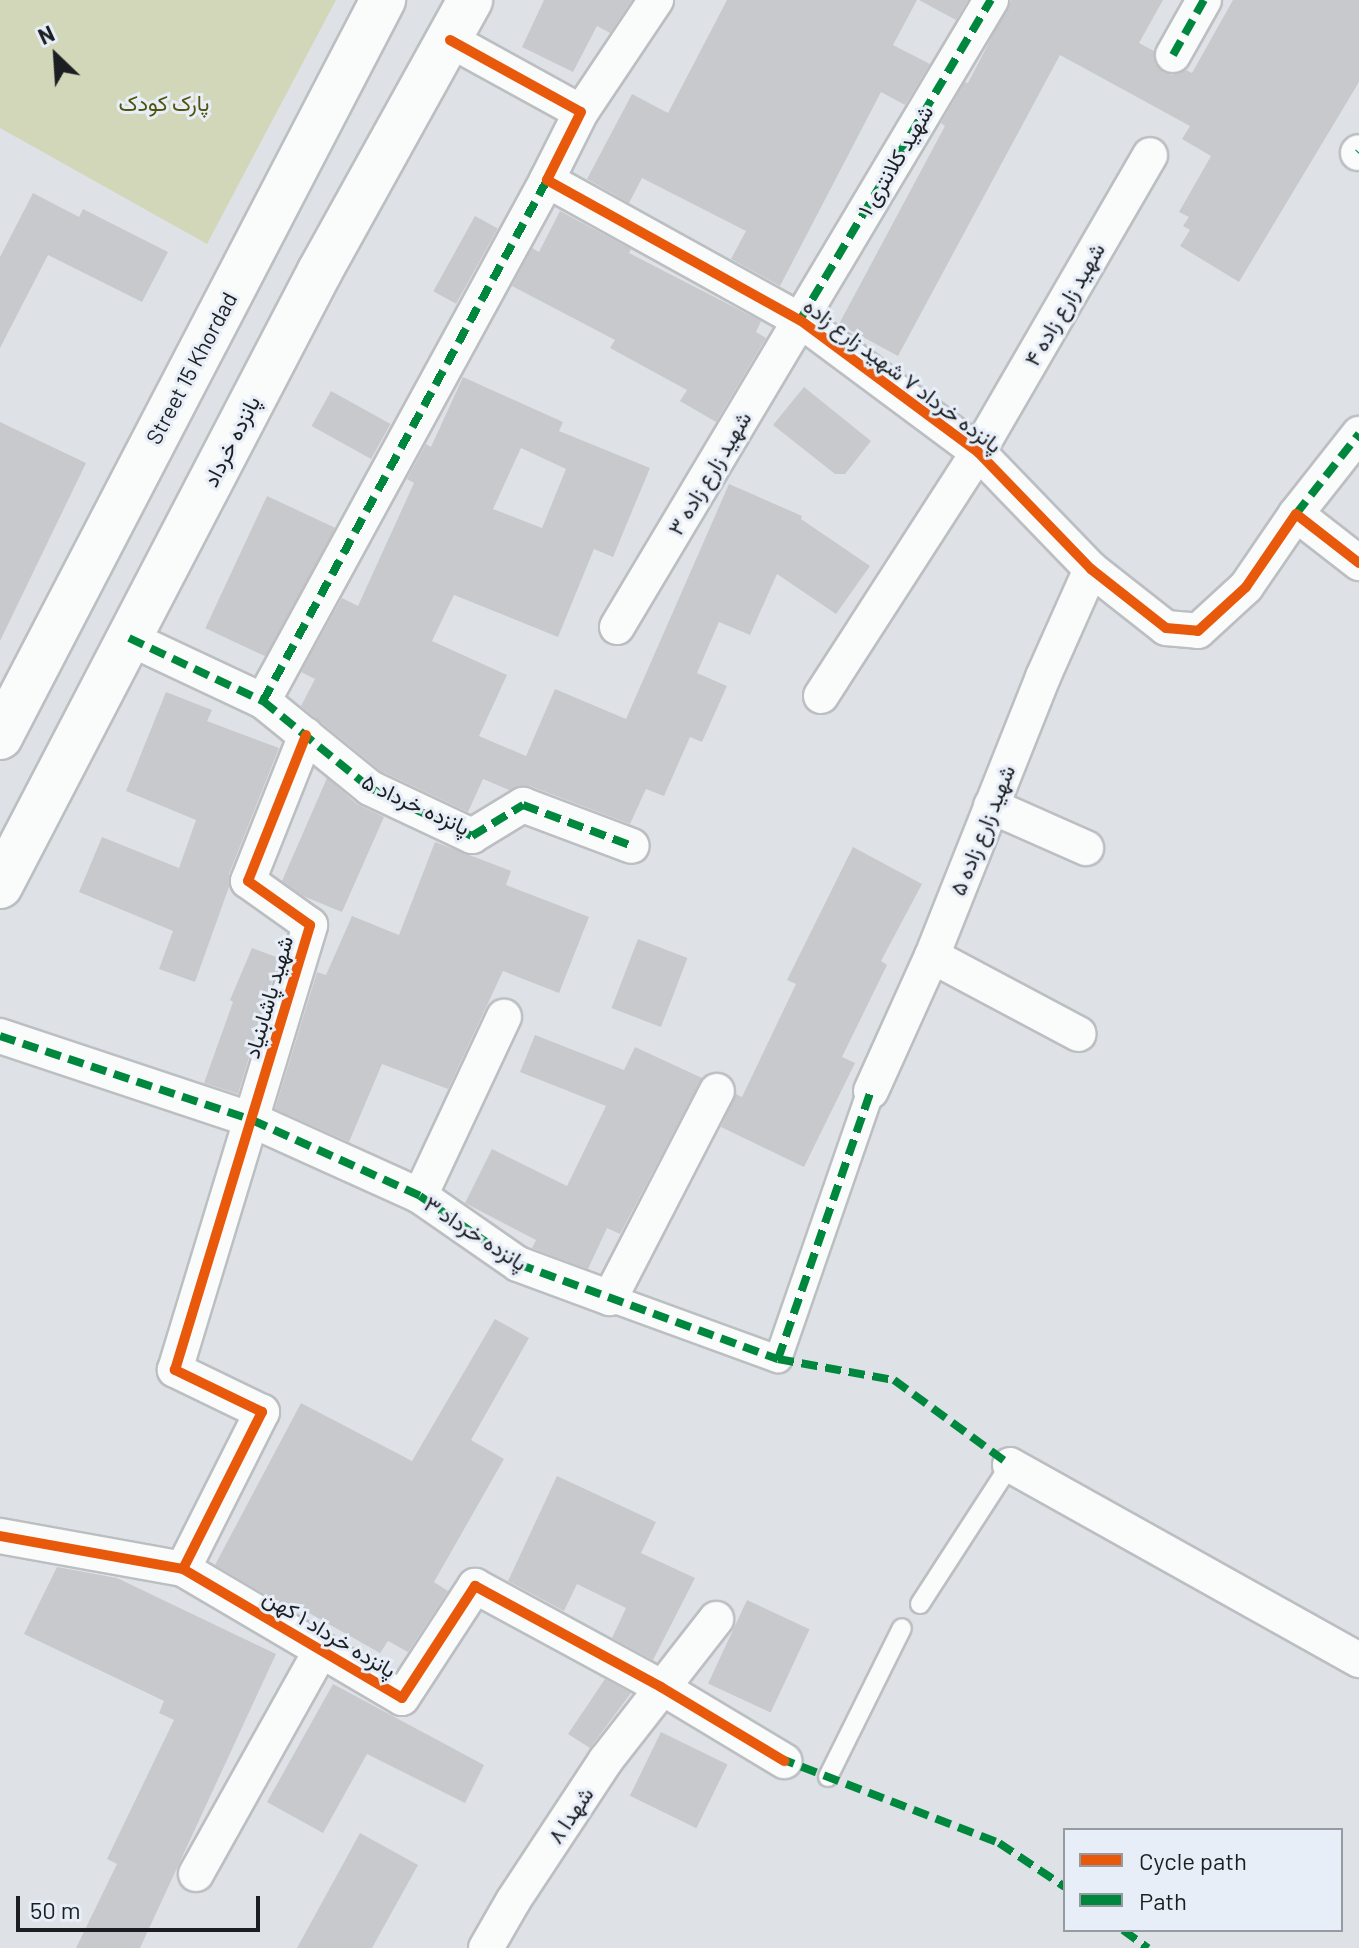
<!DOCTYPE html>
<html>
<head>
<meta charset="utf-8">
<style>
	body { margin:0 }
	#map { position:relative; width:1359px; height:1948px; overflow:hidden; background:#dee2e6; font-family:Barlow,Vazirmatn,sans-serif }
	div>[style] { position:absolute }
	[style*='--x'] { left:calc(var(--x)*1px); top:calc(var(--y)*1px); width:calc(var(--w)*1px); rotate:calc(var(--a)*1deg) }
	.green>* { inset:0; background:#d2d7b9 }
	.building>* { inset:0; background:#c7c9cd; transform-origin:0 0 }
	.roads { filter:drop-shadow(2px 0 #bcbfc2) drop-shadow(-2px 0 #bcbfc2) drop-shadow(0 2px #bcbfc2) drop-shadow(0 -2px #bcbfc2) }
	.service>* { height:18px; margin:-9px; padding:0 9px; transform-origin:9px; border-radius:9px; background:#fafbfb }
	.pedestrian>* { height:26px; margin:-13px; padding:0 13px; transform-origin:13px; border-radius:13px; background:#fafbfb }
	.minor>* { height:34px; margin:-17px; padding:0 17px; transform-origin:17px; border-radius:17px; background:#fafbfb }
	.secondary>* { height:44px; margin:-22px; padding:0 22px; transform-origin:22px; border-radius:22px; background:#fafbfb }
	.quiet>* { height:8px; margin-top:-4px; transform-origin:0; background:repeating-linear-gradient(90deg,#00873e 0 16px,transparent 0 24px) }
	.cycleway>* { height:10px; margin:-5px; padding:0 5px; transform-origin:5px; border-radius:5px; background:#e8590c }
	span { translate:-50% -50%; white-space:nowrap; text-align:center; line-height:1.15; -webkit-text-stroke:6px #e7eef8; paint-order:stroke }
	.park-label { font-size:22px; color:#50540d }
	.street-label { font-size:22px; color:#1c1f22 }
	.legend { position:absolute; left:1063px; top:1828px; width:280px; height:104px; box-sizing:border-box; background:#e7eef8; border:2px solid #969ba2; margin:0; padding:10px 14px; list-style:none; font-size:24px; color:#1c1f22 }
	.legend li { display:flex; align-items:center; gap:16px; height:40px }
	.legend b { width:40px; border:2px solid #969ba2 }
	.north { position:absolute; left:16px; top:16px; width:80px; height:80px; -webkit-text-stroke:6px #e7eef8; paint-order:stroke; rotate:335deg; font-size:22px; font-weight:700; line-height:32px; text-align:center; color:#1c1f22 }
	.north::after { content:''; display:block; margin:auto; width:28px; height:36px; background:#1c1f22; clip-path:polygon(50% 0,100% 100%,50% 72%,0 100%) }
	.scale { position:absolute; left:16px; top:1896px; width:244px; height:36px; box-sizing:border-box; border:4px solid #1c1f22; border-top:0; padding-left:10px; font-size:24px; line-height:28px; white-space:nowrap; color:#1c1f22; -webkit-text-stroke:6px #e7eef8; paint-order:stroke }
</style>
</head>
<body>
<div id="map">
	<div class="green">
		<div style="clip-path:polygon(0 0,336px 0,207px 244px,0 128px)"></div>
	</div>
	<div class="building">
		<div style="clip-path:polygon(544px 0,632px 0,610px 33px,597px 26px,573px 72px,522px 47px)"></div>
		<div style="clip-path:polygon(727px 0,917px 0,893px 45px,930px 64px,905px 105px,881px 92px,780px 286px,731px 259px,746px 231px,642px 178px,629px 203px,587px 179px,632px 94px,668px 113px)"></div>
		<div style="clip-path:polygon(919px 0,968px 0,956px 20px)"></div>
		<div style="clip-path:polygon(1011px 0,1163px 0,1139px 43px,1154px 51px,1155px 64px,1163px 72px,1172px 75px,1186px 70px,1192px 73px,1233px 0,1359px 0,1359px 82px,1239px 282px,1180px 246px,1190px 230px,1183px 226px,1189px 217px,1179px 212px,1211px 156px,1182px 139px,1190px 126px,1060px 55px,898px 356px,839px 324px,945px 126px,941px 123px,965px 82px,968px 83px)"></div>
		<div style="clip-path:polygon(33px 193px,79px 217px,83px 209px,168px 252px,142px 302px,48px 255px,0 348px,0 257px)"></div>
		<div style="clip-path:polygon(560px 211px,631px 249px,629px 253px,761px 321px,756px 332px,766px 338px,716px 422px,680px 401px,687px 390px,610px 348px,615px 340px,512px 286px,532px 248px,539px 252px)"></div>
		<div style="left:475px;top:216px;width:26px;height:86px;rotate:29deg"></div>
		<div style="clip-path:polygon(evenodd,463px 377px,563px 422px,559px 431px,650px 468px,613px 557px,594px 549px,558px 637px,454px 595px,432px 641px,507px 675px,479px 736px,526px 756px,555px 689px,626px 719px,729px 484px,802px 516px,801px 519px,870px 566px,836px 614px,777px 574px,750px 635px,719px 622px,697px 673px,727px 686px,702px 742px,690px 737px,664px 796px,646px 789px,630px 824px,530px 786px,509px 790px,483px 779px,468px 812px,381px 771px,301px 706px,315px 679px,301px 672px,342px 598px,358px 606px,414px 483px,407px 479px,426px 444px,431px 447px,463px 377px,521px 448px,566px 469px,542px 528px,493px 509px,521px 448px)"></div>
		<div style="clip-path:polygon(804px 387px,871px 441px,845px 474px,835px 474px,773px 425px)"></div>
		<div style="left:331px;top:391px;width:68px;height:40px;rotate:29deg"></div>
		<div style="clip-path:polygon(0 422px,86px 463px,0 641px)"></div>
		<div style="left:267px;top:496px;width:75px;height:146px;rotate:25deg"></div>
		<div style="clip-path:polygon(166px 692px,212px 710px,207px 721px,279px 748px,229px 874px,229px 887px,195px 982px,159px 969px,173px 931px,79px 892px,102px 837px,179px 868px,196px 820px,126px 791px)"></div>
		<div style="clip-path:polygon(327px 778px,357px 804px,384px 817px,342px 912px,303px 896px,282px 881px)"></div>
		<div style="clip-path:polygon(435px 842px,511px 871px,506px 885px,589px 917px,559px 993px,503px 971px,448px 1089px,382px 1064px,349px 1142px,275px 1109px,317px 972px,326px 975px,352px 916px,399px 935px)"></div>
		<div style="clip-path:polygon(853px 847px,922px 884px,881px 961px,887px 965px,842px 1057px,855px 1063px,804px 1167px,721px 1127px,736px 1094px,742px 1097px,796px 984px,787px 980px)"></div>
		<div style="left:638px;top:939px;width:53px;height:74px;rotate:21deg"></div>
		<div style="clip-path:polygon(252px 948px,279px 958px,238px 1094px,204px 1083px,233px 1002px,230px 1000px)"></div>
		<div style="clip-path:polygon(535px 1035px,624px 1070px,635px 1047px,702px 1078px,620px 1234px,607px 1228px,588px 1269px,532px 1248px,536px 1240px,465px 1203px,492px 1149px,567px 1186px,606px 1106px,520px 1072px)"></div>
		<div style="clip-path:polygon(495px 1319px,529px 1338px,471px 1440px,504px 1459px,434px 1582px,448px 1591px,408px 1652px,388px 1641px,380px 1653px,295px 1605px,292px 1610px,215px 1565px,301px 1403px,412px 1461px)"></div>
		<div style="clip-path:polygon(557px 1476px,656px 1522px,641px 1553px,695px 1578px,653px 1660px,612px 1638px,626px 1608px,577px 1584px,564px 1611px,508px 1581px)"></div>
		<div style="clip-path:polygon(57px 1567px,117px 1578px,276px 1654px,140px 1948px,76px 1948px,117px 1864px,107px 1859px,174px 1720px,159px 1713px,164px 1701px,24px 1634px)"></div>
		<div style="left:747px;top:1600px;width:69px;height:92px;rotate:25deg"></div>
		<div style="clip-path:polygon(605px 1679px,631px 1693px,590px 1748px,568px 1734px)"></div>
		<div style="clip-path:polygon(333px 1684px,484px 1765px,465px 1803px,367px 1754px,323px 1833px,267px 1802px)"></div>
		<div style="left:661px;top:1732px;width:74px;height:71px;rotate:26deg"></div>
		<div style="clip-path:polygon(360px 1833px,418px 1865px,372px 1948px,297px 1948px)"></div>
	</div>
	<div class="roads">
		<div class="service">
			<div style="--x:920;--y:1604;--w:166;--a:-57.1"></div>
			<div style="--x:828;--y:1777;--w:166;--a:-63.6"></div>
		</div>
		<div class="pedestrian">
			<div style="--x:610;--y:1298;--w:179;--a:20"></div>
			<div style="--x:778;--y:1359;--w:284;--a:-70.9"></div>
		</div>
		<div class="minor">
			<div style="--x:450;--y:40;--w:149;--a:28.8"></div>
			<div style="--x:581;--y:112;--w:76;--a:116.6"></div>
			<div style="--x:547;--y:180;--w:289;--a:29"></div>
			<div style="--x:800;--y:320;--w:222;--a:36.6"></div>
			<div style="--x:978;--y:452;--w:163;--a:46"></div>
			<div style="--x:1091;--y:569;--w:95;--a:38.2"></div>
			<div style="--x:1166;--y:628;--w:32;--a:5"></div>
			<div style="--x:1198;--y:631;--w:65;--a:-42.5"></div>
			<div style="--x:1246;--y:587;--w:88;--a:-55.6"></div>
			<div style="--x:1296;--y:514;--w:80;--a:37.9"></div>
			<div style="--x:1173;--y:55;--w:63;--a:-60.6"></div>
			<div style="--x:581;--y:112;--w:135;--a:-56.2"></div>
			<div style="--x:1358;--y:153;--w:1;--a:-45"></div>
			<div style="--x:1296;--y:514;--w:102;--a:-51.8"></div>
			<div style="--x:617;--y:627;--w:730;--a:-59.18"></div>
			<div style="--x:129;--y:638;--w:148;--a:25.2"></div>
			<div style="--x:263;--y:701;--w:138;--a:39.1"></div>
			<div style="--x:370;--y:788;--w:113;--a:25.2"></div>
			<div style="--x:472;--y:836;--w:60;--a:-31.3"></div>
			<div style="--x:523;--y:805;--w:116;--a:20.6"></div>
			<div style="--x:821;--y:696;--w:290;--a:-57.2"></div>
			<div style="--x:978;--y:452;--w:343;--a:-59.9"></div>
			<div style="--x:263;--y:701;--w:593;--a:-61.4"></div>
			<div style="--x:991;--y:806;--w:104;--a:23.9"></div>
			<div style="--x:932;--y:956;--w:166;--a:28"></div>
			<div style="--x:0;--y:1036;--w:266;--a:18.4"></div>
			<div style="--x:252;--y:1120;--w:184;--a:24.3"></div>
			<div style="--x:420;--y:1196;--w:119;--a:34.8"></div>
			<div style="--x:518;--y:1264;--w:98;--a:20.3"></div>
			<div style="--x:610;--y:1298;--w:233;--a:-62.7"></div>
			<div style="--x:871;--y:1091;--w:148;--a:-65.7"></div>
			<div style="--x:932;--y:956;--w:300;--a:-68.3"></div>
			<div style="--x:1043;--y:677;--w:118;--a:-66"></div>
			<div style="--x:420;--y:1196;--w:198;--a:-64.9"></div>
			<div style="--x:1010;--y:1465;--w:400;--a:29.2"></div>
			<div style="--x:0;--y:1536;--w:186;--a:10.2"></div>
			<div style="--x:183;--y:1569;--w:254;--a:30.5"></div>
			<div style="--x:402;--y:1698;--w:134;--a:-56.9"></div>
			<div style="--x:475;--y:1586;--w:212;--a:28.5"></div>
			<div style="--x:661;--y:1687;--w:144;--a:31"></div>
			<div style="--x:183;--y:1569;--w:176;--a:-63.3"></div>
			<div style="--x:262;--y:1412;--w:97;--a:-154.2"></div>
			<div style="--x:175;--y:1370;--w:465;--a:-73.1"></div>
			<div style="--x:310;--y:925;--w:76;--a:-144.6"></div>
			<div style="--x:248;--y:881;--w:157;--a:-68.3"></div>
			<div style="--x:196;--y:1874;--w:257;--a:-60.8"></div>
			<div style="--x:486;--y:1948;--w:54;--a:-60.1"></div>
			<div style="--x:513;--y:1901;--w:169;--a:-56.6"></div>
			<div style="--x:606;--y:1760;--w:179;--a:-52"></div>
		</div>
		<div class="secondary">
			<div style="--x:0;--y:737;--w:831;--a:-62.54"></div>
			<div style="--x:0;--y:886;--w:693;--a:-62.51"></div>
			<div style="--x:320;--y:271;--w:310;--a:-61"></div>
		</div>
	</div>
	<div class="quiet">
		<div style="--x:1173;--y:55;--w:63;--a:-60.6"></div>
		<div style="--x:1358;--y:153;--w:1;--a:-45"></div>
		<div style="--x:800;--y:320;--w:373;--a:-59.2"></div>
		<div style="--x:1296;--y:514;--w:102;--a:-51.8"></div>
		<div style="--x:129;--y:638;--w:148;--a:25.2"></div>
		<div style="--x:263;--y:701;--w:138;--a:39.1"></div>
		<div style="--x:370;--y:788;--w:113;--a:25.2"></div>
		<div style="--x:472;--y:836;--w:60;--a:-31.3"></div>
		<div style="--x:523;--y:805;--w:116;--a:20.6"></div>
		<div style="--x:263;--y:701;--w:593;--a:-61.4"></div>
		<div style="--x:0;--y:1036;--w:266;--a:18.4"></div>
		<div style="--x:252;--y:1120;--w:184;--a:24.3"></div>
		<div style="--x:420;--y:1196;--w:119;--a:34.8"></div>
		<div style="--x:518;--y:1264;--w:277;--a:20.1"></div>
		<div style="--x:778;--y:1359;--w:284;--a:-70.9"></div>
		<div style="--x:778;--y:1359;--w:118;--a:10.3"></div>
		<div style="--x:894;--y:1380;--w:144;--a:36.2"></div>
		<div style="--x:779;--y:1758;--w:236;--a:21.1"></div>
		<div style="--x:999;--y:1843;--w:79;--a:33.7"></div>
		<div style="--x:1123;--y:1930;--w:31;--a:36"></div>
	</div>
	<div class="cycleway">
		<div style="--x:450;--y:40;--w:149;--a:28.8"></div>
		<div style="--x:581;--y:112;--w:76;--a:116.6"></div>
		<div style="--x:547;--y:180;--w:289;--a:29"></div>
		<div style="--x:800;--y:320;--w:222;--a:36.6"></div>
		<div style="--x:978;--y:452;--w:163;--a:46"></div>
		<div style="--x:1091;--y:569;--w:95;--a:38.2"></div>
		<div style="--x:1166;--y:628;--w:32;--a:5"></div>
		<div style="--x:1198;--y:631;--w:65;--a:-42.5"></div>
		<div style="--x:1246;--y:587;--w:88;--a:-55.6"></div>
		<div style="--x:1296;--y:514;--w:80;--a:37.9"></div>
		<div style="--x:0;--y:1536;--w:186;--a:10.2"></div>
		<div style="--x:183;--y:1569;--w:254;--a:30.5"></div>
		<div style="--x:402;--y:1698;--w:134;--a:-56.9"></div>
		<div style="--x:475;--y:1586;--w:212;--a:28.5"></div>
		<div style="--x:661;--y:1687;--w:144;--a:31"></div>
		<div style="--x:183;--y:1569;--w:176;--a:-63.3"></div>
		<div style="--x:262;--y:1412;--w:97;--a:-154.2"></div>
		<div style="--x:175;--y:1370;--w:465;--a:-73.1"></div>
		<div style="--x:310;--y:925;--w:76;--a:-144.6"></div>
		<div style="--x:248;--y:881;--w:157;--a:-68.3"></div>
	</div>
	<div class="park-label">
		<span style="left:164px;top:103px">پارک کودک</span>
	</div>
	<div class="street-label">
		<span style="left:895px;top:160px;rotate:-59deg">شهید کلانتری ۱</span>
		<span style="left:1064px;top:304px;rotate:-60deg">شهید زارع زاده ۴</span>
		<span style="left:191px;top:368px;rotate:-62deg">Street 15 Khordad</span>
		<span style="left:903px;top:375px;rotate:37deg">پانزده خرداد ۷ شهید زارع زاده</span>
		<span style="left:231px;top:441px;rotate:-63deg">پانزده خرداد</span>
		<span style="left:709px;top:473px;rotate:-59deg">شهید زارع زاده ۳</span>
		<span style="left:416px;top:804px;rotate:25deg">پانزده خرداد ۵</span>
		<span style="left:982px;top:830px;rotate:-68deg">شهید زارع زاده ۵</span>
		<span style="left:268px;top:997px;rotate:-74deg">شهید پاشابنیاد</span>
		<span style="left:476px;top:1233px;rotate:33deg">پانزده خرداد ۳</span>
		<span style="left:330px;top:1633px;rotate:31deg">پانزده خرداد ۱ کهن</span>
		<span style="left:570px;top:1815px;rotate:-56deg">شهدا ۸</span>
	</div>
	<ul class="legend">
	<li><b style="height:10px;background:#e8590c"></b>Cycle path</li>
	<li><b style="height:10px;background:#00873e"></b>Path</li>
	</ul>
	<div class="north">N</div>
	<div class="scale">50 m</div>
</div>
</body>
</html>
